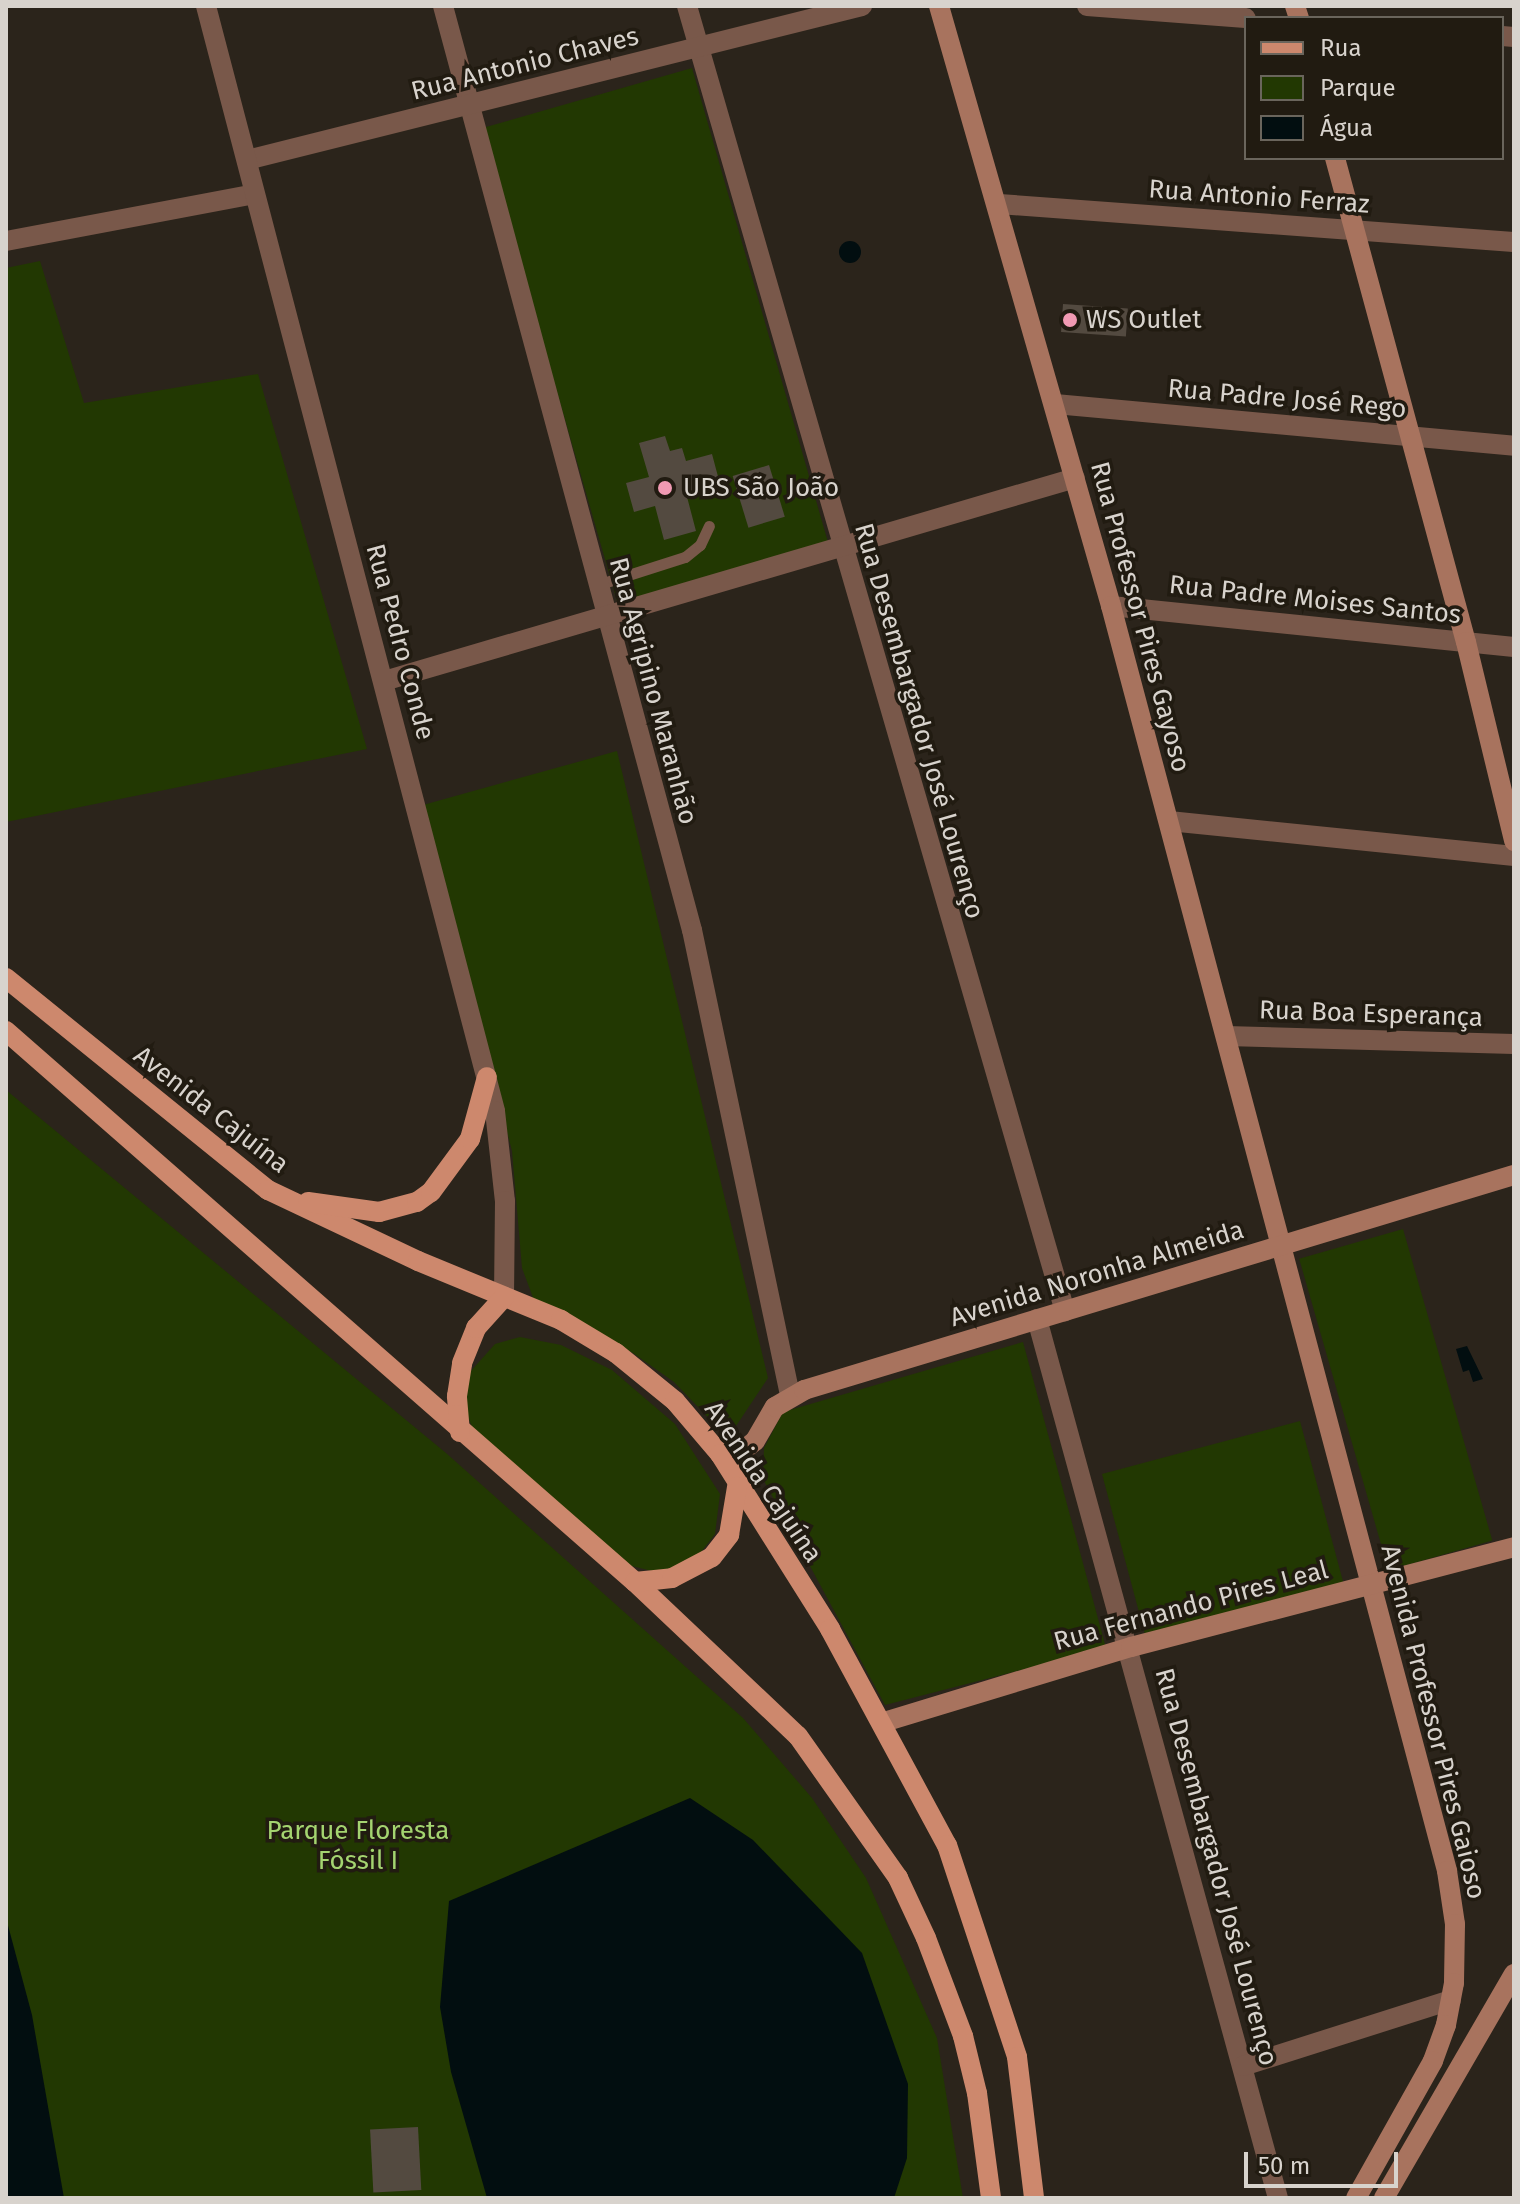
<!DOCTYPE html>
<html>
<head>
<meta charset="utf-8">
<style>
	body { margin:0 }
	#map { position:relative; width:1520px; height:2204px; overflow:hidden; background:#2b241b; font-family:"Fira Sans",sans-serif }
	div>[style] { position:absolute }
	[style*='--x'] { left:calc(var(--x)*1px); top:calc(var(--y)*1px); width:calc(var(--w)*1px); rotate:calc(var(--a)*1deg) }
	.green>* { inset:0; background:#223802; transform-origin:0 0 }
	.water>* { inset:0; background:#020e10 }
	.round { border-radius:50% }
	.building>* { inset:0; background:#534a40; transform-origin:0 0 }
	.service>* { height:11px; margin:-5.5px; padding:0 5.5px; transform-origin:5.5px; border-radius:5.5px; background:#79584a }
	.minor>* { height:20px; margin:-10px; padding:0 10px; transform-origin:10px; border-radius:10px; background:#79584a }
	.tertiary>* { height:20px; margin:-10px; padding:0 10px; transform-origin:10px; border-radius:10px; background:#79584a }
	.secondary>* { height:20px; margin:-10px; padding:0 10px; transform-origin:10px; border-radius:10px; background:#a8735e }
	.primary>* { height:20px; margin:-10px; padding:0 10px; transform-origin:10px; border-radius:10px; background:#cd886d }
	.dots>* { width:22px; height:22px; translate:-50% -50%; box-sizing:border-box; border:4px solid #211b11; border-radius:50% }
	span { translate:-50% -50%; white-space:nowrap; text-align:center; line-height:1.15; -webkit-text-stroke:7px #211b11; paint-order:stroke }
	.street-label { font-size:26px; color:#d8d3cd }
	.poi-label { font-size:26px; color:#d8d3cd }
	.left { translate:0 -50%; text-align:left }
	.park-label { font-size:26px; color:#a4d470 }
	.frame { position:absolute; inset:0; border:8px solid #d8d3cd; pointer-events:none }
	.legend { position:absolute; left:1244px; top:16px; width:260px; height:144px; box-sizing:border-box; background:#211b11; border:2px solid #6a655c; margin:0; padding:10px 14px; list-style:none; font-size:24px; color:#d8d3cd }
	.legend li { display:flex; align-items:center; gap:16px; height:40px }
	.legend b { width:40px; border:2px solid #6a655c }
	.scale { position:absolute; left:1244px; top:2152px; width:154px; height:36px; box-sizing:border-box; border:4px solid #d8d3cd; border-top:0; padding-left:10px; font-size:24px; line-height:28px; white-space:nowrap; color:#d8d3cd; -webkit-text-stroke:6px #211b11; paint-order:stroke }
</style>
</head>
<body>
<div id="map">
	<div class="green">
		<div style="left:692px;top:68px;width:494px;height:219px;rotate:74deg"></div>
		<div style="clip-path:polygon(40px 261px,84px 403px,258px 374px,367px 749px,6px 822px,6px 268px)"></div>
		<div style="clip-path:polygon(617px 751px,768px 1378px,734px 1429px,722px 1432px,674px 1382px,633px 1353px,535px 1303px,522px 1268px,512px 1151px,423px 805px)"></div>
		<div style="clip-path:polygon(6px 1090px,446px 1453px,743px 1718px,812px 1798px,866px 1878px,937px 2038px,963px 2198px,51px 2198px,6px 2058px)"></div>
		<div style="left:1403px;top:1229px;width:324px;height:108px;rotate:74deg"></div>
		<div style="clip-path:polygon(520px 1337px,561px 1345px,612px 1370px,675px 1424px,720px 1494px,715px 1534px,698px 1556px,676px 1568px,652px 1571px,628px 1565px,474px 1432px,465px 1409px,470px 1372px,495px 1344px)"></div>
		<div style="clip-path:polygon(1023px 1342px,1106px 1648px,885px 1705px,763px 1479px,764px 1448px,783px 1412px)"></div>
		<div style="left:1300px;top:1421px;width:167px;height:205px;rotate:75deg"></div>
	</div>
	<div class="water">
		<div class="round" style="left:839px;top:241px;width:22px;height:22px"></div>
		<div style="clip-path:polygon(1467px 1346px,1483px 1379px,1473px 1382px,1469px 1370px,1463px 1372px,1456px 1349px)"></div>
		<div style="clip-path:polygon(690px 1798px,753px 1840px,862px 1953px,908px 2084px,907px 2158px,894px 2198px,487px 2198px,451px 2072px,440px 2007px,449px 1901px)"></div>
		<div style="clip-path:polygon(6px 1918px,32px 2015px,64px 2198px,6px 2198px)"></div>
	</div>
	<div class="building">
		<div style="left:1063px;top:304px;width:65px;height:28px;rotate:4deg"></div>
		<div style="clip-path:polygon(665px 436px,670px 451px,682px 448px,686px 461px,712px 454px,720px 484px,686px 493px,696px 531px,664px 540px,655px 506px,634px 512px,626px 483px,649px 477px,639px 443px)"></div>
		<div style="left:769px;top:465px;width:54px;height:38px;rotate:73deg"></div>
		<div style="left:418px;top:2127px;width:63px;height:48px;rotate:87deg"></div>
	</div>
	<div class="service">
		<div style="--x:597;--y:585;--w:92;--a:-17.7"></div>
		<div style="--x:685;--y:557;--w:19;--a:-39"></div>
		<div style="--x:700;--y:545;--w:21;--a:-65"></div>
	</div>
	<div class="minor">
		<div style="--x:443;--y:6;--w:957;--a:74.92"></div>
		<div style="--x:692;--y:930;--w:475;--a:78.1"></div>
		<div style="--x:687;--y:6;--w:1359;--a:73.85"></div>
		<div style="--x:1087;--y:6;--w:159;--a:4.3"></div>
		<div style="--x:1502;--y:36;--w:12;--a:5"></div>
		<div style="--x:247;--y:160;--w:634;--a:-14.06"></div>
		<div style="--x:999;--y:204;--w:516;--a:4.22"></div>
		<div style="--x:6;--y:241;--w:252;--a:-10.7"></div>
		<div style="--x:1055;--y:404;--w:461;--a:5.2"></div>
		<div style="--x:1111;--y:606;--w:405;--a:5.8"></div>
		<div style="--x:384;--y:681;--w:720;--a:-16.37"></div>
		<div style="--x:1169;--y:821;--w:347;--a:5.8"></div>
		<div style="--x:1226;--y:1036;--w:288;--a:1.6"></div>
		<div style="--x:1037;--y:1319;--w:911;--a:74.67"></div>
		<div style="--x:1243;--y:2066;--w:218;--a:-17.6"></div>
	</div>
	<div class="tertiary">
		<div style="--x:206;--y:6;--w:1142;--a:75.34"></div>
		<div style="--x:495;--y:1111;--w:91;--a:83.7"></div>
		<div style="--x:505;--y:1201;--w:96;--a:90.6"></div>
	</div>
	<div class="secondary">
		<div style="--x:939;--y:6;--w:624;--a:74"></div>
		<div style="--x:1111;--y:606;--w:1309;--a:75.12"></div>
		<div style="--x:1447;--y:1871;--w:54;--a:81.4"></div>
		<div style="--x:1455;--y:1924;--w:59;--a:91"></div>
		<div style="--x:1454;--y:1983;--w:43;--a:100.8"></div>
		<div style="--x:1446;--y:2025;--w:38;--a:110"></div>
		<div style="--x:1433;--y:2061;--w:157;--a:119.3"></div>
		<div style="--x:1295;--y:6;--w:13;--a:72"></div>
		<div style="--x:1335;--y:158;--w:501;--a:74.86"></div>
		<div style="--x:1466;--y:642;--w:205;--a:76.4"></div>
		<div style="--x:720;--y:1454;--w:20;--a:-3"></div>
		<div style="--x:740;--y:1453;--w:19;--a:-39"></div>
		<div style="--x:755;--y:1441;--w:39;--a:-60"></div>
		<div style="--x:775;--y:1407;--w:34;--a:-30"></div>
		<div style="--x:804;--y:1390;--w:742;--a:-16.85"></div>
		<div style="--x:884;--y:1722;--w:258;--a:-16.9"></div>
		<div style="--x:1131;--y:1647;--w:396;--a:-14.6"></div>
		<div style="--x:1384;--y:2198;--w:259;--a:-59.9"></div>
	</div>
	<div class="primary">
		<div style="--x:6;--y:978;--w:337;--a:39"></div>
		<div style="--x:268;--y:1190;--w:166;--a:25.3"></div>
		<div style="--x:418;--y:1261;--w:155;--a:22.4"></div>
		<div style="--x:561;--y:1320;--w:64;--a:31"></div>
		<div style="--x:616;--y:1353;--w:76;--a:39.1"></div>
		<div style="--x:675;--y:1401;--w:70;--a:49.7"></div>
		<div style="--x:720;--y:1454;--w:207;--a:57.8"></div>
		<div style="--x:830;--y:1629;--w:246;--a:61.6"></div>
		<div style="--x:947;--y:1845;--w:223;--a:71.7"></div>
		<div style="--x:1017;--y:2057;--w:142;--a:83.1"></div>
		<div style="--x:6;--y:1031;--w:836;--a:41.22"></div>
		<div style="--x:635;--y:1582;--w:224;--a:43.4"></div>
		<div style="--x:798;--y:1736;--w:174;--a:54.8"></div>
		<div style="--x:898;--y:1878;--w:66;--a:65"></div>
		<div style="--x:926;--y:1938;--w:105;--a:69.3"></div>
		<div style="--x:963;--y:2036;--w:59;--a:76.2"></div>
		<div style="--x:977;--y:2093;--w:106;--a:82.4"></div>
		<div style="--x:308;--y:1202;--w:72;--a:8"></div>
		<div style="--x:379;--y:1212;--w:39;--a:-15"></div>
		<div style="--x:417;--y:1202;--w:17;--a:-36"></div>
		<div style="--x:431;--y:1192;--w:66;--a:-53.7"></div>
		<div style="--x:470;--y:1139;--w:64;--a:-74.7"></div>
		<div style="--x:460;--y:1432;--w:36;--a:-95"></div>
		<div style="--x:457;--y:1396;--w:33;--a:-81"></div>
		<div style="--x:462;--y:1363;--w:38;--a:-68"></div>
		<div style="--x:476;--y:1328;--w:42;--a:-47.9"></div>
		<div style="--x:635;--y:1582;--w:37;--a:-6"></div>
		<div style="--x:672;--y:1578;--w:45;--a:-27.7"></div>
		<div style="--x:712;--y:1557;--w:28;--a:-52"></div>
		<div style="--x:729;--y:1535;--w:49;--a:-80.5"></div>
	</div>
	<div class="dots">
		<div style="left:1070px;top:320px;background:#f19ab3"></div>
		<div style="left:665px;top:488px;background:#f19ab3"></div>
	</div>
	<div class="street-label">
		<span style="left:525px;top:64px;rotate:-14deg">Rua Antonio Chaves</span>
		<span style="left:1259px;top:197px;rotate:4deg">Rua Antonio Ferraz</span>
		<span style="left:1287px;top:399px;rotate:5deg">Rua Padre José Rego</span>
		<span style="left:1315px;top:600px;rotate:6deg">Rua Padre Moises Santos</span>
		<span style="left:1140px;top:617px;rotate:75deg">Rua Professor Pires Gayoso</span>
		<span style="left:400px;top:642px;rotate:75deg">Rua Pedro Conde</span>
		<span style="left:653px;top:691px;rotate:75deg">Rua Agripino Maranhão</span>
		<span style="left:919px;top:721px;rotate:74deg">Rua Desembargador José Lourenço</span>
		<span style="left:1371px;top:1014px;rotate:2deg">Rua Boa Esperança</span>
		<span style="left:211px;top:1110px;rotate:38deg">Avenida Cajuína</span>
		<span style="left:1097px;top:1274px;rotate:-17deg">Avenida Noronha Almeida</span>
		<span style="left:763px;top:1482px;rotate:56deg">Avenida Cajuína</span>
		<span style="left:1191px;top:1606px;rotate:-15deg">Rua Fernando Pires Leal</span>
		<span style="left:1433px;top:1722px;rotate:76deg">Avenida Professor Pires Gaioso</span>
		<span style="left:1216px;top:1867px;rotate:75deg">Rua Desembargador José Lourenço</span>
	</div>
	<div class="poi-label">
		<span class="left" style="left:1086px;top:320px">WS Outlet</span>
		<span class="left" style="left:683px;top:488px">UBS São João</span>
	</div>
	<div class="park-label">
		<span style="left:358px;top:1846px">Parque Floresta<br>Fóssil I</span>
	</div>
	<div class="frame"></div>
	<ul class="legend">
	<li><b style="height:10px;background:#cd886d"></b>Rua</li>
	<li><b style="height:22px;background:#223802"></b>Parque</li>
	<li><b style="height:22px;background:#020e10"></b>Água</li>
	</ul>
	<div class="scale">50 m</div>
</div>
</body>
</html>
